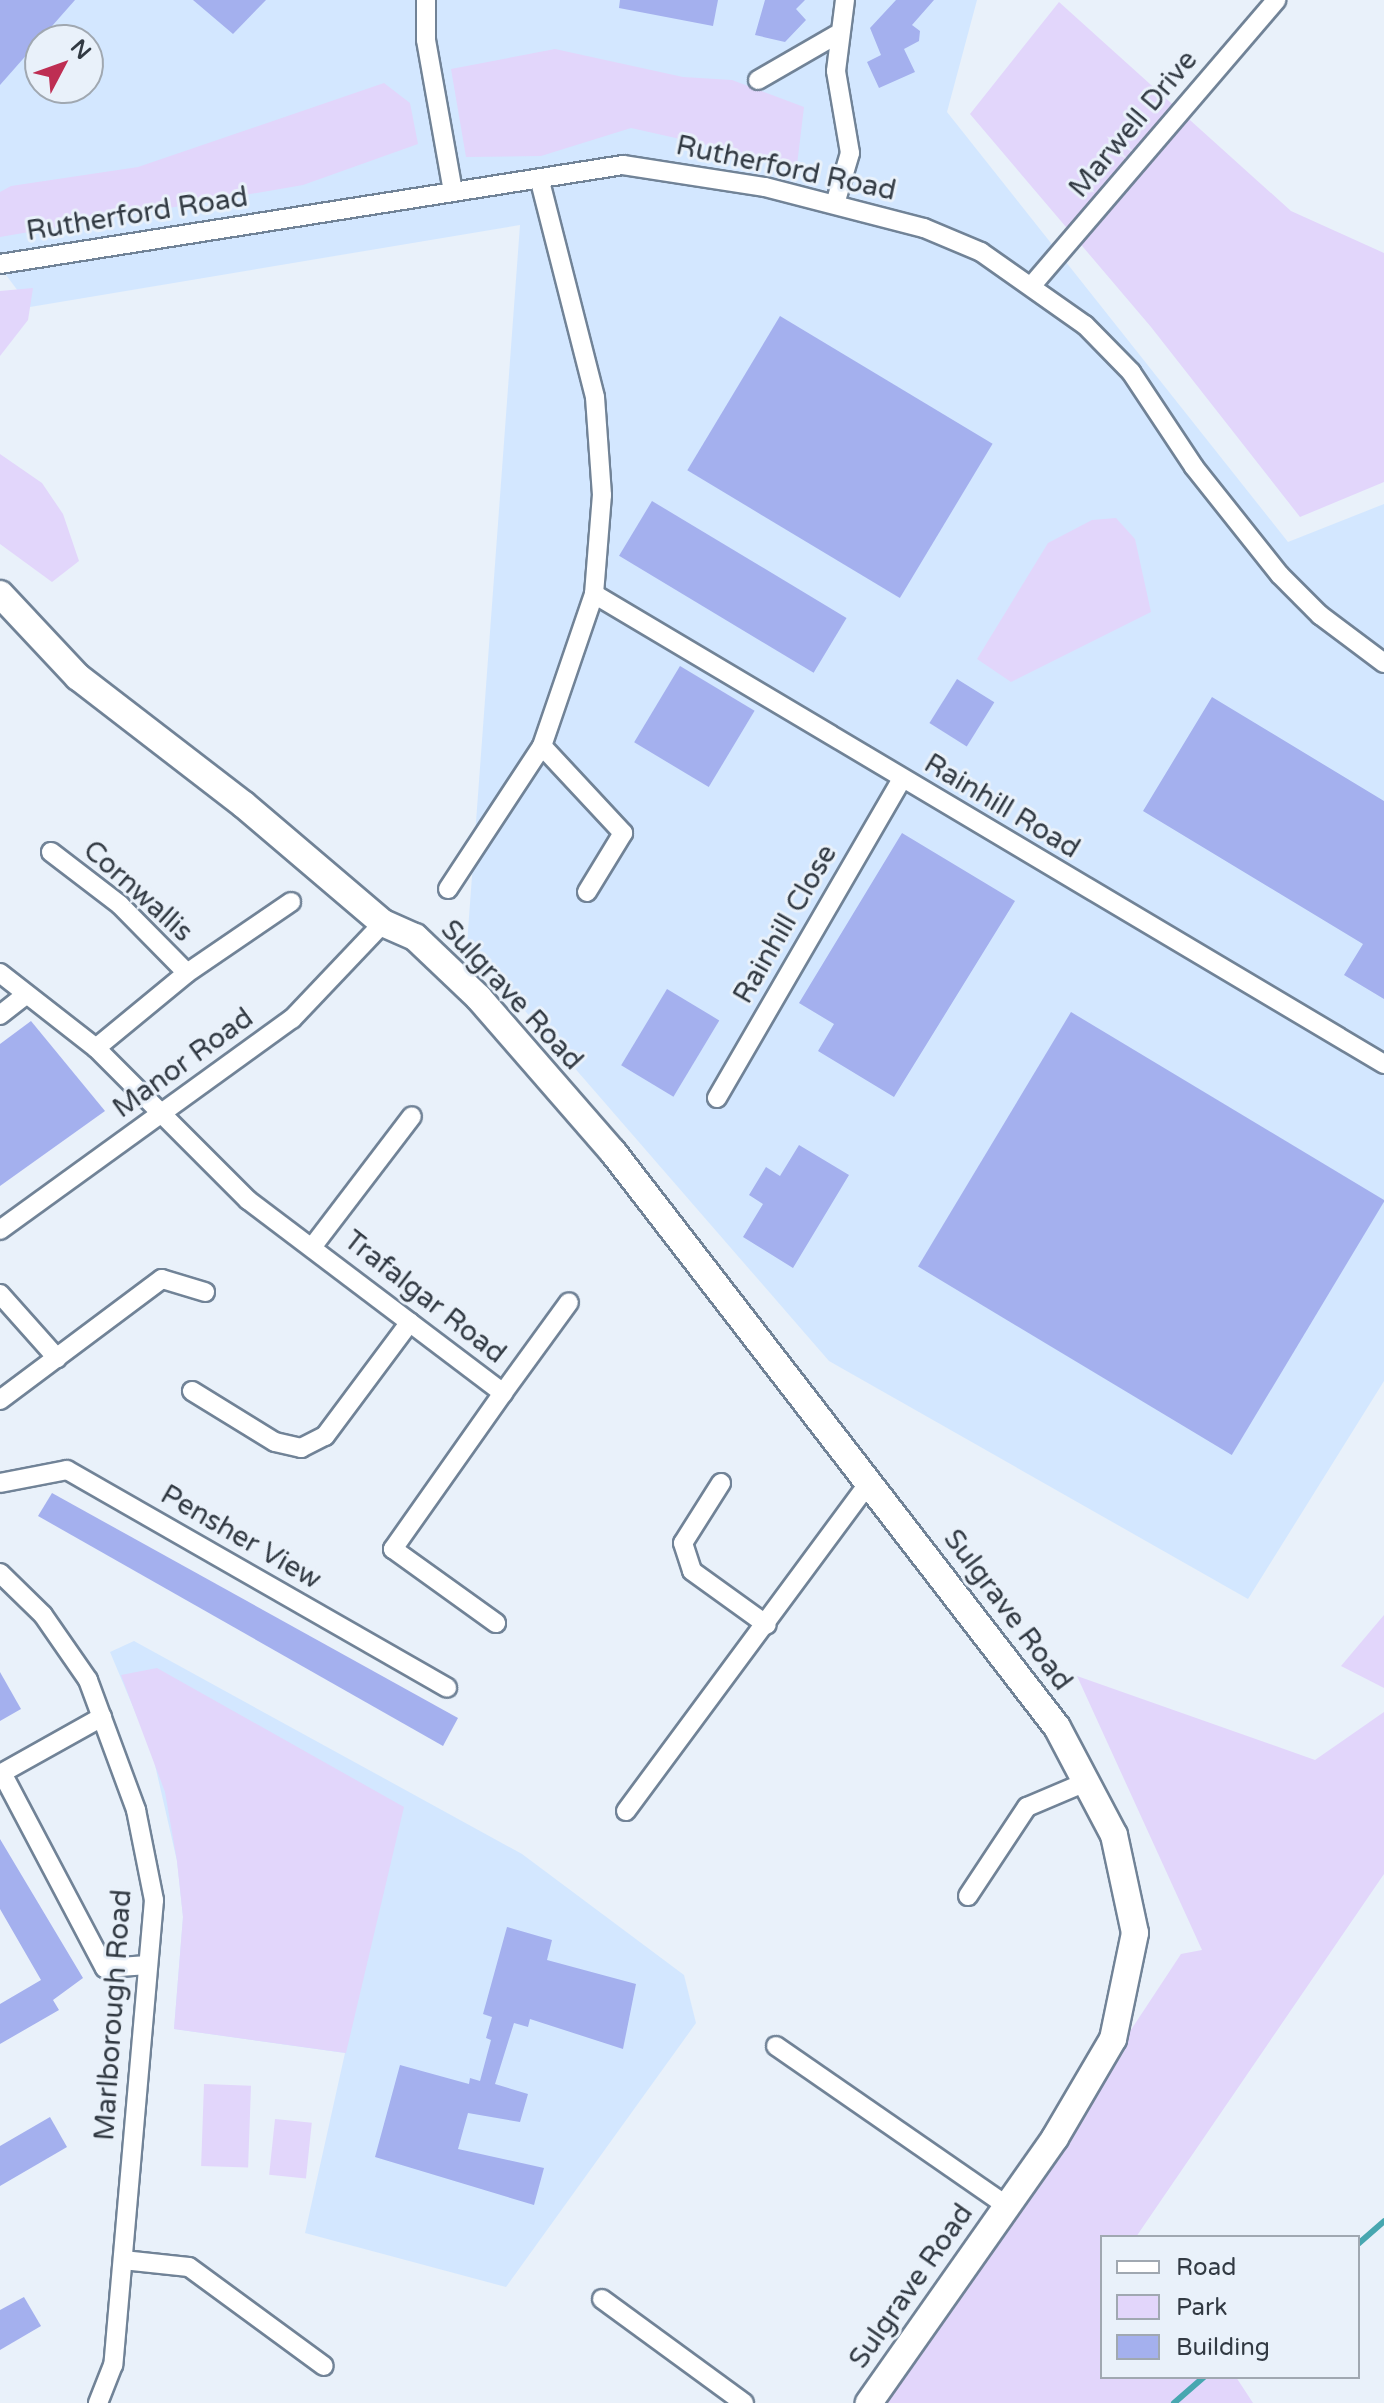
<!DOCTYPE html>
<html>
<head>
<meta charset="utf-8">
<style>
	body { margin:0 }
	#map { position:relative; width:1384px; height:2403px; overflow:hidden; background:#e9f1fa; font-family:"Varela Round",sans-serif }
	div>[style] { position:absolute }
	[style*='--x'] { left:calc(var(--x)*1px); top:calc(var(--y)*1px); width:calc(var(--w)*1px); rotate:calc(var(--a)*1deg) }
	.built>* { inset:0; background:#d3e7ff }
	.green>* { inset:0; background:#e2d6fb; transform-origin:0 0 }
	.stream>* { height:6px; margin:-3px; padding:0 3px; transform-origin:3px; border-radius:3px; background:#47a7b0 }
	.building>* { inset:0; background:#a4b0ee; transform-origin:0 0 }
	.roads { filter:drop-shadow(2px 0 #718397) drop-shadow(-2px 0 #718397) drop-shadow(0 2px #718397) drop-shadow(0 -2px #718397) }
	.street>* { height:18px; margin:-9px; padding:0 9px; transform-origin:9px; border-radius:9px; background:#fff }
	.secondary>* { height:26px; margin:-13px; padding:0 13px; transform-origin:13px; border-radius:13px; background:#fff }
	span { translate:-50% -50%; white-space:nowrap; text-align:center; line-height:1.15; -webkit-text-stroke:6px #e9f1fa; paint-order:stroke }
	.street-label { font-size:28px; color:#323a43 }
	.legend { position:absolute; left:1100px; top:2235px; width:260px; height:144px; box-sizing:border-box; background:#e9f1fa; border:2px solid #a0a8b1; margin:0; padding:10px 14px; list-style:none; font-size:24px; color:#323a43 }
	.legend li { display:flex; align-items:center; gap:16px; height:40px }
	.legend b { width:40px; border:2px solid #a0a8b1 }
	.north { position:absolute; left:24px; top:24px; width:80px; height:80px; box-sizing:border-box; background:#e9f1fa; border:2px solid #a0a8b1; border-radius:50%; rotate:49deg; font-size:22px; font-weight:700; line-height:32px; text-align:center; color:#323a43 }
	.north::after { content:''; display:block; margin:auto; width:28px; height:36px; background:#be2e53; clip-path:polygon(50% 0,100% 100%,50% 72%,0 100%) }
</style>
</head>
<body>
<div id="map">
	<div class="built">
		<div style="clip-path:polygon(evenodd,0 0,977px 0,947px 112px,1288px 542px,1384px 504px,1384px 1381px,1248px 1599px,829px 1361px,467px 944px,520px 225px,30px 307px,0 267px,0 0,40px 40px,88px 40px,88px 88px,40px 88px,40px 40px)"></div>
		<div style="clip-path:polygon(134px 1641px,522px 1854px,684px 1975px,696px 2023px,506px 2287px,305px 2233px,345px 2053px,174px 2029px,183px 1917px,177px 1861px,152px 1752px,110px 1652px)"></div>
	</div>
	<div class="green">
		<div style="clip-path:polygon(1059px 2px,1291px 211px,1384px 253px,1384px 482px,1300px 517px,1151px 327px,970px 114px)"></div>
		<div style="clip-path:polygon(555px 49px,683px 77px,732px 80px,804px 107px,797px 165px,631px 128px,541px 156px,466px 157px,451px 69px)"></div>
		<div style="clip-path:polygon(384px 83px,410px 103px,418px 144px,303px 185px,0 237px,0 192px,11px 186px,138px 167px)"></div>
		<div style="clip-path:polygon(33px 288px,28px 320px,0 356px,0 291px)"></div>
		<div style="clip-path:polygon(0 454px,42px 483px,63px 514px,79px 561px,52px 582px,0 544px)"></div>
		<div style="clip-path:polygon(1116px 518px,1135px 539px,1151px 612px,1011px 682px,977px 659px,1048px 543px,1092px 520px)"></div>
		<div style="clip-path:polygon(1384px 1615px,1384px 1688px,1341px 1666px)"></div>
		<div style="clip-path:polygon(157px 1668px,404px 1807px,346px 2053px,174px 2029px,183px 1917px,177px 1861px,165px 1792px,121px 1675px)"></div>
		<div style="clip-path:polygon(1077px 1676px,1315px 1760px,1384px 1712px,1384px 1874px,1136px 2237px,1102px 2237px,1102px 2377px,1236px 2377px,1253px 2403px,885px 2403px,1181px 1954px,1202px 1950px)"></div>
		<div style="left:204px;top:2084px;width:47px;height:82px;rotate:2deg"></div>
		<div style="left:275px;top:2119px;width:37px;height:56px;rotate:6deg"></div>
	</div>
	<div class="stream">
		<div style="--x:1358;--y:2244;--w:35;--a:-41"></div>
		<div style="--x:1174;--y:2403;--w:40;--a:-41"></div>
	</div>
	<div class="building">
		<div style="clip-path:polygon(0 0,75px 0,0 85px)"></div>
		<div style="clip-path:polygon(193px 0,266px 0,233px 34px)"></div>
		<div style="clip-path:polygon(620px 0,718px 0,713px 26px,619px 8px)"></div>
		<div style="clip-path:polygon(765px 0,805px 0,796px 9px,806px 20px,785px 42px,755px 35px)"></div>
		<div style="clip-path:polygon(896px 0,934px 0,912px 25px,920px 31px,919px 41px,904px 49px,915px 72px,879px 88px,867px 62px,881px 55px,870px 28px)"></div>
		<div style="left:780px;top:316px;width:248px;height:180px;rotate:31deg"></div>
		<div style="left:652px;top:501px;width:227px;height:64px;rotate:31deg"></div>
		<div style="left:680px;top:666px;width:87px;height:89px;rotate:31deg"></div>
		<div style="left:957px;top:679px;width:44px;height:52px;rotate:32deg"></div>
		<div style="clip-path:polygon(1212px 697px,1384px 801px,1384px 999px,1344px 975px,1363px 944px,1143px 811px)"></div>
		<div style="clip-path:polygon(902px 833px,1015px 901px,894px 1097px,818px 1051px,834px 1024px,799px 1003px)"></div>
		<div style="left:667px;top:989px;width:61px;height:89px;rotate:31deg"></div>
		<div style="left:1071px;top:1012px;width:366px;height:297px;rotate:31deg"></div>
		<div style="clip-path:polygon(31px 1021px,105px 1111px,0 1186px,0 1044px)"></div>
		<div style="clip-path:polygon(799px 1145px,849px 1175px,793px 1268px,743px 1237px,763px 1204px,749px 1195px,766px 1167px,780px 1176px)"></div>
		<div style="clip-path:polygon(52px 1493px,458px 1718px,443px 1746px,38px 1516px)"></div>
		<div style="clip-path:polygon(0 1672px,21px 1709px,0 1721px)"></div>
		<div style="clip-path:polygon(0 1839px,83px 1978px,53px 2000px,59px 2010px,0 2044px,0 2004px,41px 1980px,0 1909px)"></div>
		<div style="clip-path:polygon(507px 1927px,552px 1940px,547px 1960px,636px 1984px,623px 2049px,530px 2019px,528px 2027px,514px 2023px,495px 2084px,528px 2094px,520px 2122px,468px 2113px,458px 2149px,544px 2168px,534px 2205px,375px 2157px,400px 2065px,469px 2084px,470px 2078px,480px 2081px,491px 2040px,486px 2038px,492px 2017px,483px 2014px)"></div>
		<div style="clip-path:polygon(50px 2117px,67px 2147px,0 2186px,0 2146px)"></div>
		<div style="clip-path:polygon(24px 2297px,41px 2326px,0 2350px,0 2310px)"></div>
	</div>
	<div class="roads">
		<div class="street">
			<div style="--x:426;--y:0;--w:40;--a:90"></div>
			<div style="--x:426;--y:40;--w:154;--a:79.9"></div>
			<div style="--x:758;--y:80;--w:90;--a:-30"></div>
			<div style="--x:835;--y:204;--w:53;--a:-73.6"></div>
			<div style="--x:850;--y:153;--w:83;--a:-99.7"></div>
			<div style="--x:836;--y:71;--w:72;--a:-82.8"></div>
			<div style="--x:0;--y:264;--w:631;--a:-9.03"></div>
			<div style="--x:623;--y:165;--w:144;--a:8.8"></div>
			<div style="--x:765;--y:187;--w:164;--a:14.5"></div>
			<div style="--x:924;--y:228;--w:62;--a:22.8"></div>
			<div style="--x:981;--y:252;--w:127;--a:35.1"></div>
			<div style="--x:1085;--y:325;--w:66;--a:45.6"></div>
			<div style="--x:1131;--y:372;--w:114;--a:56.4"></div>
			<div style="--x:1194;--y:467;--w:138;--a:51.5"></div>
			<div style="--x:1280;--y:575;--w:57;--a:45"></div>
			<div style="--x:1320;--y:615;--w:80;--a:36.9"></div>
			<div style="--x:1033;--y:284;--w:374;--a:-49.4"></div>
			<div style="--x:594;--y:594;--w:919;--a:30.75"></div>
			<div style="--x:542;--y:746;--w:119;--a:47"></div>
			<div style="--x:623;--y:833;--w:69;--a:121.4"></div>
			<div style="--x:51;--y:852;--w:87;--a:37.5"></div>
			<div style="--x:120;--y:905;--w:95;--a:45.4"></div>
			<div style="--x:448;--y:889;--w:171;--a:-56.7"></div>
			<div style="--x:542;--y:746;--w:161;--a:-71.1"></div>
			<div style="--x:594;--y:594;--w:99;--a:-85.4"></div>
			<div style="--x:602;--y:495;--w:98;--a:-94.1"></div>
			<div style="--x:595;--y:397;--w:223;--a:-104.3"></div>
			<div style="--x:0;--y:973;--w:122;--a:38"></div>
			<div style="--x:96;--y:1048;--w:215;--a:45"></div>
			<div style="--x:248;--y:1200;--w:320;--a:37.1"></div>
			<div style="--x:503;--y:1393;--w:191;--a:125.2"></div>
			<div style="--x:393;--y:1549;--w:127;--a:35.7"></div>
			<div style="--x:0;--y:1015;--w:33;--a:-38"></div>
			<div style="--x:96;--y:1048;--w:118;--a:-39.5"></div>
			<div style="--x:187;--y:973;--w:126;--a:-34.3"></div>
			<div style="--x:717;--y:1098;--w:369;--a:-59.9"></div>
			<div style="--x:0;--y:1230;--w:360;--a:-35.9"></div>
			<div style="--x:292;--y:1019;--w:132;--a:-46.5"></div>
			<div style="--x:313;--y:1246;--w:163;--a:-52.7"></div>
			<div style="--x:0;--y:1294;--w:86;--a:48.3"></div>
			<div style="--x:192;--y:1391;--w:97;--a:31.6"></div>
			<div style="--x:275;--y:1442;--w:27;--a:13"></div>
			<div style="--x:301;--y:1448;--w:27;--a:-27"></div>
			<div style="--x:325;--y:1436;--w:142;--a:-53.3"></div>
			<div style="--x:503;--y:1393;--w:112;--a:-54"></div>
			<div style="--x:0;--y:1400;--w:202;--a:-36.8"></div>
			<div style="--x:162;--y:1279;--w:45;--a:16.8"></div>
			<div style="--x:0;--y:1483;--w:68;--a:-11"></div>
			<div style="--x:67;--y:1470;--w:438;--a:29.8"></div>
			<div style="--x:721;--y:1483;--w:71;--a:122.3"></div>
			<div style="--x:683;--y:1543;--w:29;--a:72"></div>
			<div style="--x:692;--y:1571;--w:92;--a:35.8"></div>
			<div style="--x:0;--y:1573;--w:60;--a:44.3"></div>
			<div style="--x:43;--y:1615;--w:79;--a:55.3"></div>
			<div style="--x:88;--y:1680;--w:139;--a:69.7"></div>
			<div style="--x:136;--y:1810;--w:92;--a:78.7"></div>
			<div style="--x:154;--y:1900;--w:467;--a:95"></div>
			<div style="--x:113;--y:2365;--w:41;--a:111.5"></div>
			<div style="--x:2;--y:1773;--w:221;--a:62.2"></div>
			<div style="--x:105;--y:1968;--w:43;--a:-4"></div>
			<div style="--x:0;--y:1774;--w:117;--a:-29.2"></div>
			<div style="--x:626;--y:1811;--w:410;--a:-53.5"></div>
			<div style="--x:968;--y:1896;--w:107;--a:-56.5"></div>
			<div style="--x:1027;--y:1807;--w:64;--a:-23"></div>
			<div style="--x:776;--y:2046;--w:280;--a:34.7"></div>
			<div style="--x:123;--y:2260;--w:66;--a:6.1"></div>
			<div style="--x:189;--y:2267;--w:167;--a:36.3"></div>
			<div style="--x:602;--y:2299;--w:176;--a:36.2"></div>
		</div>
		<div class="secondary">
			<div style="--x:0;--y:594;--w:114;--a:46.8"></div>
			<div style="--x:78;--y:677;--w:208;--a:37.6"></div>
			<div style="--x:243;--y:804;--w:184;--a:40.4"></div>
			<div style="--x:383;--y:923;--w:35;--a:24"></div>
			<div style="--x:415;--y:937;--w:88;--a:43.6"></div>
			<div style="--x:479;--y:998;--w:204;--a:49"></div>
			<div style="--x:613;--y:1152;--w:726;--a:52.33"></div>
			<div style="--x:1057;--y:1727;--w:122;--a:62.2"></div>
			<div style="--x:1114;--y:1835;--w:100;--a:77.9"></div>
			<div style="--x:1135;--y:1933;--w:108;--a:101.7"></div>
			<div style="--x:1113;--y:2039;--w:115;--a:120.4"></div>
			<div style="--x:1055;--y:2138;--w:324;--a:125.1"></div>
		</div>
	</div>
	<div class="street-label">
		<span style="left:1133px;top:124px;rotate:-50deg">Marwell Drive</span>
		<span style="left:786px;top:168px;rotate:12deg">Rutherford Road</span>
		<span style="left:137px;top:214px;rotate:-9deg">Rutherford Road</span>
		<span style="left:1002px;top:806px;rotate:31deg">Rainhill Road</span>
		<span style="left:138px;top:891px;rotate:42deg">Cornwallis</span>
		<span style="left:785px;top:924px;rotate:-60deg">Rainhill Close</span>
		<span style="left:512px;top:995px;rotate:47deg">Sulgrave Road</span>
		<span style="left:183px;top:1063px;rotate:-36deg">Manor Road</span>
		<span style="left:425px;top:1297px;rotate:38deg">Trafalgar Road</span>
		<span style="left:241px;top:1537px;rotate:30deg">Pensher View</span>
		<span style="left:1008px;top:1610px;rotate:53deg">Sulgrave Road</span>
		<span style="left:113px;top:2015px;rotate:-86deg">Marlborough Road</span>
		<span style="left:911px;top:2286px;rotate:-55deg">Sulgrave Road</span>
	</div>
	<ul class="legend">
	<li><b style="height:10px;background:#fff"></b>Road</li>
	<li><b style="height:22px;background:#e2d6fb"></b>Park</li>
	<li><b style="height:22px;background:#a4b0ee"></b>Building</li>
	</ul>
	<div class="north">N</div>
</div>
</body>
</html>
